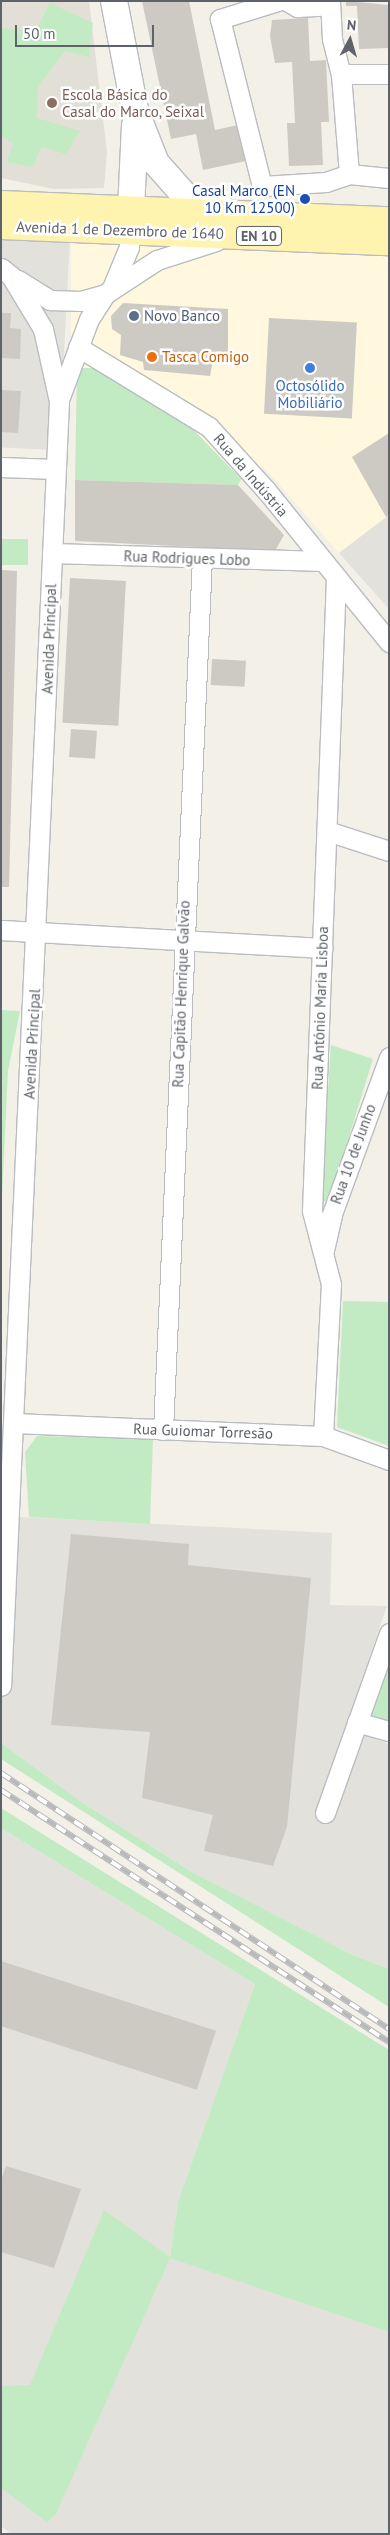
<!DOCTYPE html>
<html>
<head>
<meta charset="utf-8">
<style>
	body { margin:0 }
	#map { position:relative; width:390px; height:2535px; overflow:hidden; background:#f2f0e7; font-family:"PT Sans",sans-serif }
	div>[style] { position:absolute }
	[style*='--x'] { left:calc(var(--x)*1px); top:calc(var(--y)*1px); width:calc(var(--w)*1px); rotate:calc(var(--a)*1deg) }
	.commercial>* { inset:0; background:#fff8df }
	.industrial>* { inset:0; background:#e2e1db; transform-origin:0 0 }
	.education>* { inset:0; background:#e2dfd6 }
	.green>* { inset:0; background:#c2ebc3; transform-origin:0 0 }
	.building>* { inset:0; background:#cdcac4; transform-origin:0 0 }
	.roads { filter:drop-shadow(1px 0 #b9bcc1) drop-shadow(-1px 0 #b9bcc1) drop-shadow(0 1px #b9bcc1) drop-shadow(0 -1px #b9bcc1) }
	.street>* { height:19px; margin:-9.5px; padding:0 9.5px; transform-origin:9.5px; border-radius:9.5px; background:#fff }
	.secondary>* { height:26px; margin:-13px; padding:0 13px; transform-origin:13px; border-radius:13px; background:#fff }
	.primary>* { height:28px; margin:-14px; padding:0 14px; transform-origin:14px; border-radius:14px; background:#fff4af }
	.rail>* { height:5.5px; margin-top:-2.75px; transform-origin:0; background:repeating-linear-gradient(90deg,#fff 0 11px,#b8b9ba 0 22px); box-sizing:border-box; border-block:1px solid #b8b9ba }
	.dots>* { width:14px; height:14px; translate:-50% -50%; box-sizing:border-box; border:2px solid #fff; border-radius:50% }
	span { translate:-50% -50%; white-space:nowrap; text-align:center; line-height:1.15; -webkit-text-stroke:5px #fff; paint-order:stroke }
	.shield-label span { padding:1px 4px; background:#fff; border:1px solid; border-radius:4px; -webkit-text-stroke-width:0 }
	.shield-label { font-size:14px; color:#5e6269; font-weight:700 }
	.education-label { font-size:15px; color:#785e54 }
	.left { translate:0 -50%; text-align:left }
	.transit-label { font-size:15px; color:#164399 }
	.right { translate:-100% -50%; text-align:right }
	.street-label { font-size:15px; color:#5e6269 }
	.service-label { font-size:15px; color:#4e5e75 }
	.food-label { font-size:15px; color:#c56008 }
	.shop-label { font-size:15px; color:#366cbe }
	.frame { position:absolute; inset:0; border:2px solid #5e6269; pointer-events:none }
	.north { position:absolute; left:325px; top:15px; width:50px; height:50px; -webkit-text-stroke:4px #fff; paint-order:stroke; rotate:6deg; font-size:14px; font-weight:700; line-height:20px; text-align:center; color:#5e6269 }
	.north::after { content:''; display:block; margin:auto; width:18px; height:22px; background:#5e6269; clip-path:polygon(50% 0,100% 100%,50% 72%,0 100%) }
	.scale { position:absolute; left:15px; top:25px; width:139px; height:22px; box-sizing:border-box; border:2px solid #5e6269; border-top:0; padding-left:6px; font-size:15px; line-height:18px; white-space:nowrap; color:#5e6269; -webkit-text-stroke:4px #fff; paint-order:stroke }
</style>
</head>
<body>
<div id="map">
	<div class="commercial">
		<div style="clip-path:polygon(71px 220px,389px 233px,389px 515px,339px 553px,263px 466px,241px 479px,187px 423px,95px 368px,77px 368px,71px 335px)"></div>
	</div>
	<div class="industrial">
		<div style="left:1px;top:216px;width:70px;height:231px;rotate:3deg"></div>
		<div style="clip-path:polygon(389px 515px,389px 609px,339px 553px)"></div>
		<div style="clip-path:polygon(1px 1516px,332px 1533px,330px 1605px,387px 1606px,345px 1728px,389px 1744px,389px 1969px,353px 1955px,192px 1872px,83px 1803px,1px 1743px)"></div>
		<div style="clip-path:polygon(1px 1828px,255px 1984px,178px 2202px,170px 2257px,389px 2332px,389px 2534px,11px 2534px,1px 2526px)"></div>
	</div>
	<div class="education">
		<div style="clip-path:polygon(1px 1px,89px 1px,107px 152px,104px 188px,54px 189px,1px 178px)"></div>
	</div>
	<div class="green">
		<div style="clip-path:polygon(50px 3px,93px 23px,89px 57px,65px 51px,38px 87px,37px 118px,80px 131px,66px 154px,42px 147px,32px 167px,7px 162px,13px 144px,1px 135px,1px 28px,35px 32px)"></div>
		<div style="clip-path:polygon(77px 368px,94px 368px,187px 423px,241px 479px,238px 485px,75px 480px)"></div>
		<div style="left:1px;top:539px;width:27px;height:26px"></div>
		<div style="clip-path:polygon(1px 1010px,20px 1011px,8px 1071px,1px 1219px)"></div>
		<div style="clip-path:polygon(331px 1045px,373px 1059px,329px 1201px,321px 1201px)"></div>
		<div style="clip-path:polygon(343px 1301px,389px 1302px,389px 1446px,337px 1427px)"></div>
		<div style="clip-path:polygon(37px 1436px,153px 1439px,150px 1524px,29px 1517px,25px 1452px)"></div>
		<div style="clip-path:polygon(389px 1664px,389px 1722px,370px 1715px)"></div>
		<div style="clip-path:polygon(1px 1743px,83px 1803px,192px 1872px,353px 1955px,389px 1969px,389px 2007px,1px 1759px)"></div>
		<div style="clip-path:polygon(1px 1808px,389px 2050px,389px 2332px,170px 2258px,56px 2514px,47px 2522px,1px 2488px,1px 2386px,30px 2385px,104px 2210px,170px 2257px,178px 2202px,255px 1984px,1px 1828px)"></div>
	</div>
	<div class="building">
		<div style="clip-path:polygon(142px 1px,189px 1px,215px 130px,238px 125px,246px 161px,203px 170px,196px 134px,171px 139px)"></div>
		<div style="clip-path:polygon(346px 1px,389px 5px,389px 48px,359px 49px,357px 6px,346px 6px)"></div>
		<div style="clip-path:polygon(308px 18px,310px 61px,326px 60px,329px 122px,321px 122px,323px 165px,289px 166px,287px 123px,295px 123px,292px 62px,275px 63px,270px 36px,272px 20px)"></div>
		<div style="clip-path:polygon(123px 303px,228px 309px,228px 357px,214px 356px,210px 376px,144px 370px,143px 362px,120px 355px,121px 335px,112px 329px,111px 316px)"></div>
		<div style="clip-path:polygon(1px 313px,11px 313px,10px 328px,21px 329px,20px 359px,1px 358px)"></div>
		<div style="left:269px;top:318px;width:88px;height:96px;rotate:3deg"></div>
		<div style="clip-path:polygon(1px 390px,21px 391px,18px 433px,1px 432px)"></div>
		<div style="clip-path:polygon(389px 433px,389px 515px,386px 517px,352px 457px)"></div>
		<div style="clip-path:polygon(75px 480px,238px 485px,284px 535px,275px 551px,75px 541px)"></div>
		<div style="clip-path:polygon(1px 570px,17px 571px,9px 887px,1px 887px)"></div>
		<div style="left:70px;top:578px;width:56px;height:145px;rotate:3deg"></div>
		<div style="left:212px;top:659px;width:34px;height:26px;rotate:3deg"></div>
		<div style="left:71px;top:729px;width:26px;height:28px;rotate:4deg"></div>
		<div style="clip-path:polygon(71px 1534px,189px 1544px,188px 1565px,311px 1578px,287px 1827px,273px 1866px,204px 1851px,213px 1815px,142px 1798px,150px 1732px,51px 1725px)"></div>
		<div style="left:1px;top:1961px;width:226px;height:62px;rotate:18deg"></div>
		<div style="clip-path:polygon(6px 2166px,81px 2189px,54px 2268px,1px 2252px,1px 2180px)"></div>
	</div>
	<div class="roads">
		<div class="street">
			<div style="--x:278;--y:1;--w:61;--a:162.8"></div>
			<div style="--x:220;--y:19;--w:172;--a:75.9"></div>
			<div style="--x:262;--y:186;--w:64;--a:-3.6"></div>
			<div style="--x:326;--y:182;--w:24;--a:-19"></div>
			<div style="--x:287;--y:1;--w:12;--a:31"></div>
			<div style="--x:297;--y:7;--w:33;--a:-3"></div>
			<div style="--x:330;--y:1;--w:38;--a:87"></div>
			<div style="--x:332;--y:39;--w:36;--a:76"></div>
			<div style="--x:349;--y:174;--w:100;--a:-94.6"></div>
			<div style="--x:341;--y:74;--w:48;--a:0"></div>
			<div style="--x:349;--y:174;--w:40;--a:5.7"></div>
			<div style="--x:1;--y:268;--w:13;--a:39"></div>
			<div style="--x:11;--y:276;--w:62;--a:58.9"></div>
			<div style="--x:43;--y:329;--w:74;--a:77.5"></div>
			<div style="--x:59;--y:401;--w:1286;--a:92.58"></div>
			<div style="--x:18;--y:280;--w:38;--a:32"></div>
			<div style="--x:50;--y:300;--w:31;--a:2"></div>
			<div style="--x:81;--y:301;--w:25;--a:-16"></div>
			<div style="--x:112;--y:288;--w:44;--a:-67.5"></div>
			<div style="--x:129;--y:247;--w:27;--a:-86"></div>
			<div style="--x:78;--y:347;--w:153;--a:31.4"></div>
			<div style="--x:209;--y:427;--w:85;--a:47.9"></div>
			<div style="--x:266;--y:490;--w:196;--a:51"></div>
			<div style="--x:60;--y:397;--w:83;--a:-69.6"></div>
			<div style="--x:89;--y:319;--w:30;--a:-57"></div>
			<div style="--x:105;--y:294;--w:62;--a:-33.2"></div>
			<div style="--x:157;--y:260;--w:62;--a:-17.9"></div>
			<div style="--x:1;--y:467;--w:54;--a:2.1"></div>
			<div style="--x:52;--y:553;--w:271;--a:1.7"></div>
			<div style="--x:327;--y:831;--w:65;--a:17.9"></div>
			<div style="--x:1;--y:930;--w:322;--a:3.2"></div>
			<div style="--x:324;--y:1250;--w:37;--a:-77"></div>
			<div style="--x:332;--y:1214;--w:167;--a:-70"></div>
			<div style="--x:14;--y:1423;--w:309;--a:2.4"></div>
			<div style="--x:323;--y:1436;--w:70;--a:20"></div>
			<div style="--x:163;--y:1430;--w:872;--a:-87.44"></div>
			<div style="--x:323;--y:1436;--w:152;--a:-87"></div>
			<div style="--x:331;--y:1284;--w:75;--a:-104.6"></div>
			<div style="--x:312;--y:1211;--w:634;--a:-87.83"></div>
			<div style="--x:357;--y:1722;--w:33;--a:16"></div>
			<div style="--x:325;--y:1813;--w:191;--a:-70.4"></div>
		</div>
		<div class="secondary">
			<div style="--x:114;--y:1;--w:111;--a:79.1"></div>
			<div style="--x:135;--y:110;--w:57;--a:68.4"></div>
			<div style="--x:156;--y:163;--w:47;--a:48.5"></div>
			<div style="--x:187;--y:198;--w:37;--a:17"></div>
			<div style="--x:131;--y:210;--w:85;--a:-87.3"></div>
		</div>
		<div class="primary">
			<div style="--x:1;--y:205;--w:388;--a:2.4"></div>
			<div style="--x:1;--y:225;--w:388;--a:2.4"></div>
		</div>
	</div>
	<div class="rail">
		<div style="--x:1;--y:1773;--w:465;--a:33.4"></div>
		<div style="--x:1;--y:1790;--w:463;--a:33"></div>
	</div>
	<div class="dots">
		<div style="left:52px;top:103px;background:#8d6e63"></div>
		<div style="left:305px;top:199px;background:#1a4fb4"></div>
		<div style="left:134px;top:316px;background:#5c6f8a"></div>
		<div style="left:152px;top:357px;background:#e8710a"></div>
		<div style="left:310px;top:368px;background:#3f7fe0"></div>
	</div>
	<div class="shield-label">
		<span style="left:259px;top:236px">EN 10</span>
	</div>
	<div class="education-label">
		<span class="left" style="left:62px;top:103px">Escola Básica do<br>Casal do Marco, Seixal</span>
	</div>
	<div class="transit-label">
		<span class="right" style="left:295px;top:199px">Casal Marco (EN<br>10 Km 12500)</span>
	</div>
	<div class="street-label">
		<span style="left:120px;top:230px;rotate:2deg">Avenida 1 de Dezembro de 1640</span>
		<span style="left:251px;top:475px;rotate:49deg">Rua da Indústria</span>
		<span style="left:187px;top:558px;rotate:2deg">Rua Rodrigues Lobo</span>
		<span style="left:49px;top:639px;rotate:-88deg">Avenida Principal</span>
		<span style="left:181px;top:994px;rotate:-88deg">Rua Capitão Henrique Galvão</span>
		<span style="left:320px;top:1008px;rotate:-88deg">Rua António Maria Lisboa</span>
		<span style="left:32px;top:1044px;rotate:-87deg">Avenida Principal</span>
		<span style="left:353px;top:1154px;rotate:-70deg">Rua 10 de Junho</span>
		<span style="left:203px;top:1431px;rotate:2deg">Rua Guiomar Torresão</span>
	</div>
	<div class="service-label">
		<span class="left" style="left:144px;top:316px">Novo Banco</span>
	</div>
	<div class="food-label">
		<span class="left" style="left:162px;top:357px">Tasca Comigo</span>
	</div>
	<div class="shop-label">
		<span style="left:310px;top:394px">Octosólido<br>Mobiliário</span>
	</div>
	<div class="frame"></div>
	<div class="north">N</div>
	<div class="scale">50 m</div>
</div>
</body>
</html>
